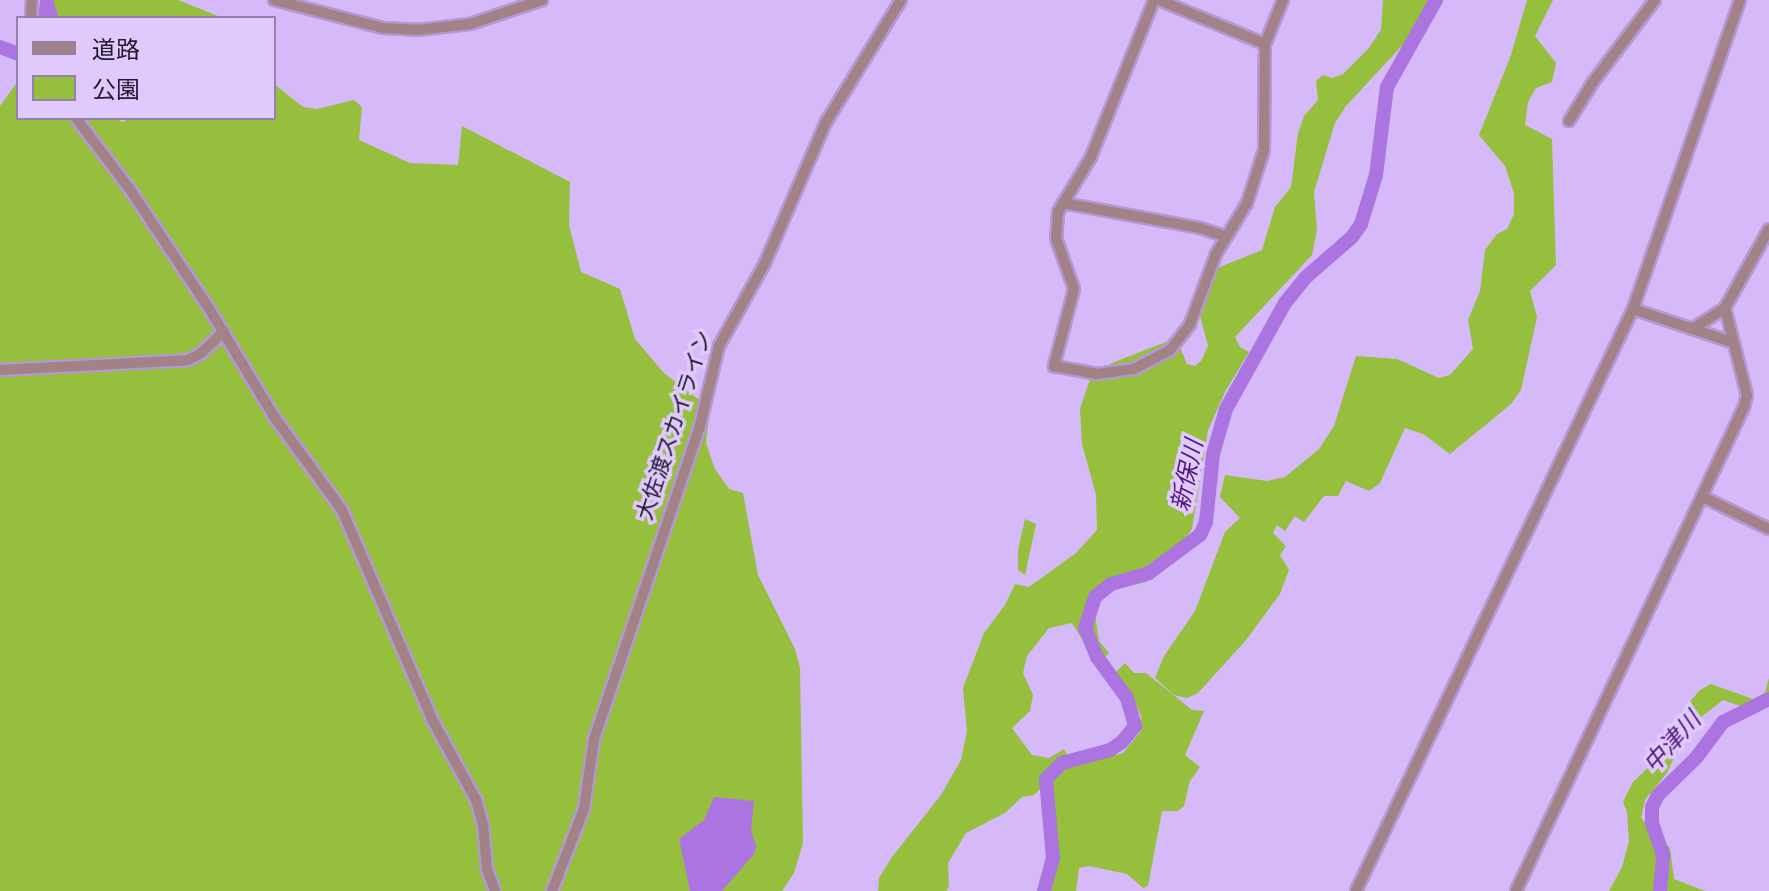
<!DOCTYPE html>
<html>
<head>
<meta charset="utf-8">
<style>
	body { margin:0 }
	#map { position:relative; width:1769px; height:891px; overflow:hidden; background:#d6b9f8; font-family:Overpass,"Noto Sans JP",sans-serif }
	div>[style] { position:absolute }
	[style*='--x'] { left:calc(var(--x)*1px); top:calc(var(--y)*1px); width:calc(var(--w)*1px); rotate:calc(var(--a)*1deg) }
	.green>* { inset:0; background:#95bf3c }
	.water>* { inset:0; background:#ab74e1 }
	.river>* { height:14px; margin:-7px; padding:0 7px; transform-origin:7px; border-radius:7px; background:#ab74e1 }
	.roads { filter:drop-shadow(2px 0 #b299d0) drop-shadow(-2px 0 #b299d0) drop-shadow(0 2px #b299d0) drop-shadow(0 -2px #b299d0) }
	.minor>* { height:10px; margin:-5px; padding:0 5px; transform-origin:5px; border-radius:5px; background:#a28187 }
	span { translate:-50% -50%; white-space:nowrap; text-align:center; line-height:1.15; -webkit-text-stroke:7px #e0c9fc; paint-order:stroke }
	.street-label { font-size:22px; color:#23182f }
	.water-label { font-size:24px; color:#50187a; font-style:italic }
	.legend { position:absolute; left:16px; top:16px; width:260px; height:104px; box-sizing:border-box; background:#e0c9fc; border:2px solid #9482aa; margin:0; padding:10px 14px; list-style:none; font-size:24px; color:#23182f }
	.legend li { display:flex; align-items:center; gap:16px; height:40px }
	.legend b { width:40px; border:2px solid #9482aa }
</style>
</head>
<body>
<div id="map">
	<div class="green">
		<div style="clip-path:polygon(46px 0,178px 0,223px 18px,58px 18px)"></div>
		<div style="clip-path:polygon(1383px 0,1429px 0,1411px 36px,1346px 106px,1335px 123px,1314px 192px,1317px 230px,1312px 255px,1235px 337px,1240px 347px,1249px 352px,1225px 392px,1208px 430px,1192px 529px,1167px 565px,1146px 582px,1106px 591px,1094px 609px,1099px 641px,1109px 653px,1103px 659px,1094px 659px,1072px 623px,1049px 628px,1027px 656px,1023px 673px,1033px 695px,1030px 711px,1012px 728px,1032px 755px,1049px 758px,1064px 749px,1068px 756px,1042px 777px,1040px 789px,1034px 795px,1022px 797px,1005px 813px,966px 833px,948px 863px,949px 886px,946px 891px,878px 891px,879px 878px,892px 857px,941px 795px,961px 760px,967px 731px,963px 688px,984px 633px,1005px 605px,1015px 584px,1029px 587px,1076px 553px,1097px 530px,1096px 495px,1082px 444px,1080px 409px,1090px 379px,1112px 363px,1176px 338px,1187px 364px,1195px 366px,1201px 361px,1208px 346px,1199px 312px,1213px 274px,1220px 267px,1262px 250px,1275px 207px,1291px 187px,1298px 133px,1304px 116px,1318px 100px,1316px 81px,1323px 75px,1332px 78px,1343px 74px,1368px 49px,1381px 30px)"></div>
		<div style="clip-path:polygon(1527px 0,1553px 0,1535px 36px,1556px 63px,1552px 82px,1536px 88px,1528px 102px,1525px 125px,1552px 139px,1556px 265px,1530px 291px,1537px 317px,1521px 390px,1511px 404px,1450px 454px,1423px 434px,1405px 428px,1380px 483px,1369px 491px,1346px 481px,1338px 496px,1324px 496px,1304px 522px,1295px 516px,1285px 531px,1277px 525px,1273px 533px,1286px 546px,1280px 555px,1289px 570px,1280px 594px,1246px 640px,1198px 693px,1187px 698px,1174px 695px,1155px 678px,1164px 656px,1195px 611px,1225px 532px,1240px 518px,1220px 497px,1225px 475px,1267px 481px,1285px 477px,1319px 449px,1334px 426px,1356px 356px,1397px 359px,1439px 378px,1450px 375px,1473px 349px,1468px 320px,1480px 291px,1485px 250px,1497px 234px,1507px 229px,1514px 214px,1514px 193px,1505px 166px,1479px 135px,1511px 55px)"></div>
		<div style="clip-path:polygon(18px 81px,18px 118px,116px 118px,122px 122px,131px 118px,274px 118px,274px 84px,303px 107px,317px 109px,354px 100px,362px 107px,359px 140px,410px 163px,458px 165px,462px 126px,570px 182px,569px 225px,581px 272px,620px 289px,635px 339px,664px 373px,710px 408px,706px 443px,715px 469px,729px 489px,743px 493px,758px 575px,795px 649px,800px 668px,803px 843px,794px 873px,782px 891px,0 891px,0 106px)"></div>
		<div style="clip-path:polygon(1025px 519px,1036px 524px,1025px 575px,1018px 570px,1018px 550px)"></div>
		<div style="clip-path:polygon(1125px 663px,1134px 673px,1146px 673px,1192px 710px,1204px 711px,1185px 755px,1200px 767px,1190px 781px,1184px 806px,1178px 811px,1162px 811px,1148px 886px,1143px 888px,1127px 874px,1089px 866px,1079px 868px,1076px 891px,1050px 891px,1057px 851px,1050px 783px,1064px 768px,1123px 753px,1141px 731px,1141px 716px,1131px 693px,1116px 679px,1116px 672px)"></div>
		<div style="clip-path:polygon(1769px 678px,1769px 705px,1749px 709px,1723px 700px,1696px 721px,1686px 732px,1667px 773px,1645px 800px,1641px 818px,1670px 848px,1674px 879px,1705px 891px,1609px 891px,1622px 867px,1629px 841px,1627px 812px,1623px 802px,1633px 782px,1656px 760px,1675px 719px,1700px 690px,1711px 684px,1753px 699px,1765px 693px)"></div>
	</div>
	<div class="water">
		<div style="clip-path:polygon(40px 0,53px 0,59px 18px,38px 18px)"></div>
		<div style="clip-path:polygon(714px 797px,754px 801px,751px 830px,756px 846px,754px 854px,722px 891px,690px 891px,679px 839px,704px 820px)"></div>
	</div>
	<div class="river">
		<div style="--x:0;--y:47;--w:19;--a:21"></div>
		<div style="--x:1044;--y:891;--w:34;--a:-75"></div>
		<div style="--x:1053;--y:858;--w:79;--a:-95.1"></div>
		<div style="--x:1046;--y:779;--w:23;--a:-45"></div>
		<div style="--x:1062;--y:763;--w:50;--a:-15.2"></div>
		<div style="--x:1110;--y:750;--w:14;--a:-34"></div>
		<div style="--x:1122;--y:742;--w:21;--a:-51"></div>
		<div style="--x:1135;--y:726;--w:29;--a:-106"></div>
		<div style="--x:1127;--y:698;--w:51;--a:-126.2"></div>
		<div style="--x:1097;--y:657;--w:31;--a:-112"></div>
		<div style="--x:1085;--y:628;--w:33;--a:-72"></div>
		<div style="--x:1095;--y:597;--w:21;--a:-39"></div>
		<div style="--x:1111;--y:584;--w:40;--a:-16"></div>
		<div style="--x:1149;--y:573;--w:64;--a:-36.7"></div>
		<div style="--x:1200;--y:535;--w:14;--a:-65"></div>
		<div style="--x:1206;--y:522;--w:68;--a:-84.1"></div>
		<div style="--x:1213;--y:454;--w:47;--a:-73.9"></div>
		<div style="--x:1226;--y:409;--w:121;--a:-60.9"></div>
		<div style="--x:1285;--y:303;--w:32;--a:-51"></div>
		<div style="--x:1305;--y:278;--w:62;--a:-41.1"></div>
		<div style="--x:1352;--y:237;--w:16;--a:-55"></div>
		<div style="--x:1361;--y:224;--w:51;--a:-73"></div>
		<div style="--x:1376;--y:175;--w:89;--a:-82.9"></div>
		<div style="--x:1387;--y:87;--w:100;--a:-60.6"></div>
		<div style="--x:1660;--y:891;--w:36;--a:-85"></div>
		<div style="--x:1663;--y:855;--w:34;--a:-109"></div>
		<div style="--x:1652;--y:823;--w:16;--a:-90"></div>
		<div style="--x:1652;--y:807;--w:13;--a:-63"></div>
		<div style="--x:1658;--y:795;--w:53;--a:-44.2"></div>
		<div style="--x:1696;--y:758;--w:45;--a:-53.1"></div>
		<div style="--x:1723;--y:722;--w:51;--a:-26.6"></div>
	</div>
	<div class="roads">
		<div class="minor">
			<div style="--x:274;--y:0;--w:113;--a:14.4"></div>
			<div style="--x:383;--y:28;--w:34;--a:3"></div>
			<div style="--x:417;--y:30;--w:53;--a:-6.5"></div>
			<div style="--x:470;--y:24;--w:76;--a:-18.4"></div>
			<div style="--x:1154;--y:0;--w:169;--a:111.9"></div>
			<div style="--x:1091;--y:157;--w:64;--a:121"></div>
			<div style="--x:1058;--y:212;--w:26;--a:94"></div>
			<div style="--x:1056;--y:238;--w:54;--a:70.6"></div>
			<div style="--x:1074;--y:289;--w:80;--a:104.6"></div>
			<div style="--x:1054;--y:366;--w:44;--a:10.5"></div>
			<div style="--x:1097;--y:374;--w:37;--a:-8"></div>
			<div style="--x:1134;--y:369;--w:41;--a:-27.8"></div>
			<div style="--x:1170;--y:350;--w:33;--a:-52"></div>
			<div style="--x:1190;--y:324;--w:75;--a:-69.6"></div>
			<div style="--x:1216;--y:254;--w:60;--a:-58.7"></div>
			<div style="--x:1247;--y:203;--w:56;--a:-72.2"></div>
			<div style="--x:1264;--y:150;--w:106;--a:-89.5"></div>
			<div style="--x:1265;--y:44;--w:48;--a:-67.8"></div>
			<div style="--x:1159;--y:0;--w:115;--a:22.5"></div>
			<div style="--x:31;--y:18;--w:18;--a:-87"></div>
			<div style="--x:76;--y:118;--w:88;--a:52.9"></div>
			<div style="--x:129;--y:188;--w:146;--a:56.4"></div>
			<div style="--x:210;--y:310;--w:122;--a:59"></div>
			<div style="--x:273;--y:415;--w:117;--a:54"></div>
			<div style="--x:342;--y:510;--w:230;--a:66.7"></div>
			<div style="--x:433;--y:721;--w:90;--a:61.4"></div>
			<div style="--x:476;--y:800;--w:25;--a:74"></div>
			<div style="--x:483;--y:824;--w:45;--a:84.9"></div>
			<div style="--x:487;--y:869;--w:23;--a:70"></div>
			<div style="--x:1569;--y:121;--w:46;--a:-58.4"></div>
			<div style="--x:1593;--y:82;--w:103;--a:-52.9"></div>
			<div style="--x:1063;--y:203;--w:139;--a:10.3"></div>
			<div style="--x:1200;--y:228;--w:28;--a:18"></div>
			<div style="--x:1633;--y:309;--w:103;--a:18.6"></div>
			<div style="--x:1692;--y:329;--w:39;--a:-32"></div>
			<div style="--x:1725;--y:308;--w:90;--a:-60.9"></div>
			<div style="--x:0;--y:370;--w:188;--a:-3"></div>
			<div style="--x:188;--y:360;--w:13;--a:-27"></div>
			<div style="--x:200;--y:354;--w:33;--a:-43"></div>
			<div style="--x:1703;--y:497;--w:73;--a:25.9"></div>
			<div style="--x:552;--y:891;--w:88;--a:-68.7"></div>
			<div style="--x:584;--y:809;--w:71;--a:-81.9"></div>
			<div style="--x:594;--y:739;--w:331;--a:-71.3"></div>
			<div style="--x:700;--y:425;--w:81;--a:-76.5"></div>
			<div style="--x:719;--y:346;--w:95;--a:-61"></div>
			<div style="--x:765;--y:263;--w:154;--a:-66.6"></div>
			<div style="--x:826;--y:122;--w:143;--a:-58.4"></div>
			<div style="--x:1356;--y:891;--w:645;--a:-64.55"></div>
			<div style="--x:1633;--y:309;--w:327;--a:-70.9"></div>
			<div style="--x:1516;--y:891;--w:535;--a:-64.78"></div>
			<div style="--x:1744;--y:407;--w:12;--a:-76"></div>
			<div style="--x:1747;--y:395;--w:90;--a:-104.2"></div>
		</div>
	</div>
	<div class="street-label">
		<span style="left:676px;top:426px;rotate:-72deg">大佐渡スカイライン</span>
	</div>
	<div class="water-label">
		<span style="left:1190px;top:476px;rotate:-78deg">新保川</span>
		<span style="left:1674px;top:744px;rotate:-48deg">中津川</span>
	</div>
	<ul class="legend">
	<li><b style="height:10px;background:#a28187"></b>道路</li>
	<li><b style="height:22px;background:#95bf3c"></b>公園</li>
	</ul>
</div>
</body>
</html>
